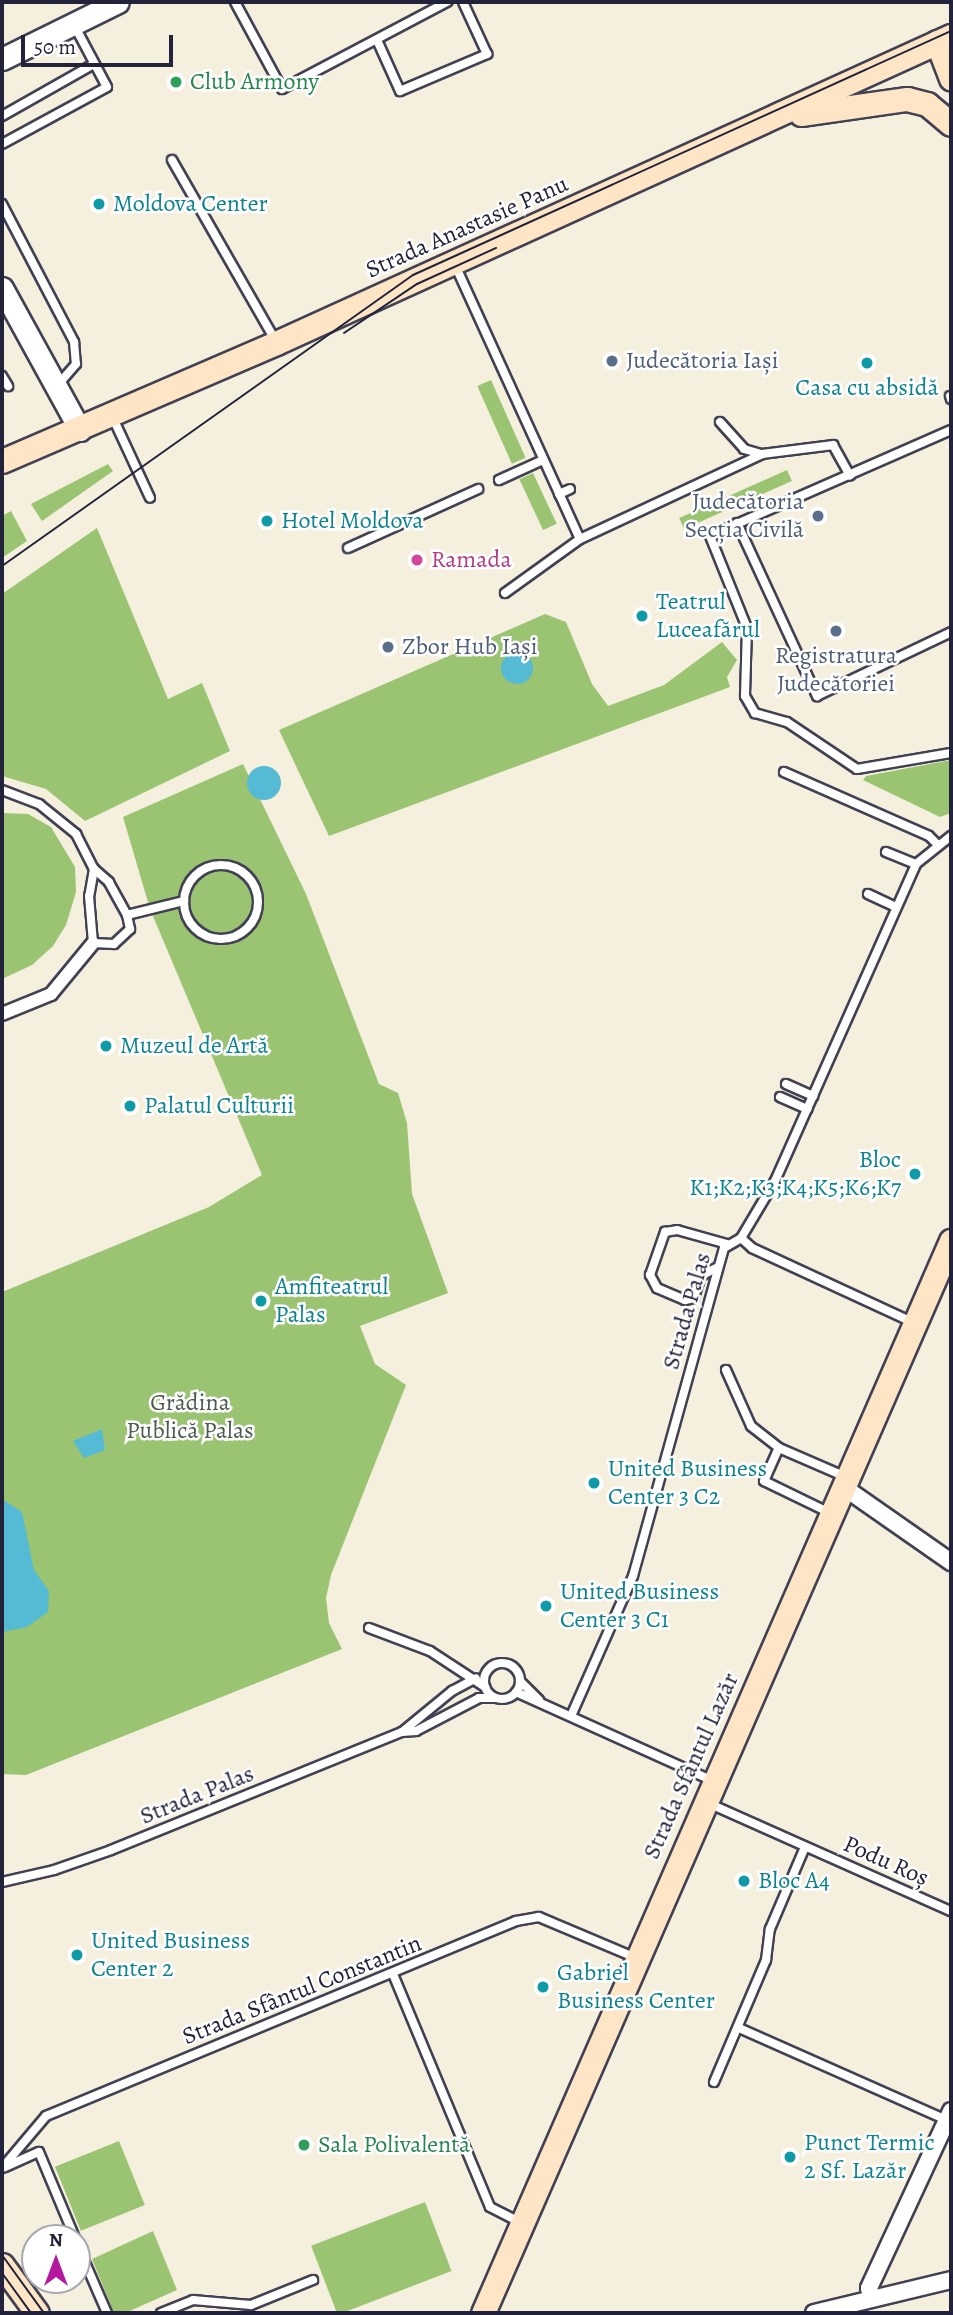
<!DOCTYPE html>
<html>
<head>
<meta charset="utf-8">
<style>
	body { margin:0 }
	#map { position:relative; width:953px; height:2315px; overflow:hidden; background:#f5efde; font-family:Alegreya,serif }
	div>[style] { position:absolute }
	[style*='--x'] { left:calc(var(--x)*1px); top:calc(var(--y)*1px); width:calc(var(--w)*1px); rotate:calc(var(--a)*1deg) }
	.green>* { inset:0; background:#9ac471; transform-origin:0 0 }
	.water>* { inset:0; background:#55bad3 }
	.round { border-radius:50% }
	.roads { filter:drop-shadow(2px 0 #424153) drop-shadow(-2px 0 #424153) drop-shadow(0 2px #424153) drop-shadow(0 -2px #424153) }
	.service>* { height:8px; margin:-4px; padding:0 4px; transform-origin:4px; border-radius:4px; background:#fff }
	.service>.ring { margin:-4px; padding:0; box-sizing:content-box; background:none; border:8px solid #fff; border-radius:50% }
	.pedestrian>* { height:12px; margin:-6px; padding:0 6px; transform-origin:6px; border-radius:6px; background:#fff }
	.minor>* { height:16px; margin:-8px; padding:0 8px; transform-origin:8px; border-radius:8px; background:#fff }
	.tertiary>* { height:21px; margin:-10.5px; padding:0 10.5px; transform-origin:10.5px; border-radius:10.5px; background:#fff }
	.secondary>* { height:23px; margin:-11.5px; padding:0 11.5px; transform-origin:11.5px; border-radius:11.5px; background:#fde5c5 }
	.tram>* { height:2px; margin:-1px; padding:0 1px; transform-origin:1px; border-radius:1px; background:#22223b }
	.dots>* { width:19px; height:19px; translate:-50% -50%; box-sizing:border-box; border:4px solid #fff; border-radius:50% }
	span { translate:-50% -50%; white-space:nowrap; text-align:center; line-height:1.15; -webkit-text-stroke:5px #fff; paint-order:stroke }
	.leisure-label { font-size:24px; color:#27864d }
	.left { translate:0 -50%; text-align:left }
	.culture-label { font-size:24px; color:#0d838f }
	.right { translate:-100% -50%; text-align:right }
	.street-label { font-size:24px; color:#22223b }
	.service-label { font-size:24px; color:#4e5e75 }
	.hotel-label { font-size:24px; color:#b23c85 }
	.park-label { font-size:24px; color:#4c5b4e }
	.frame { position:absolute; inset:0; border:4px solid #22223b; pointer-events:none }
	.north { position:absolute; left:21px; top:2224px; width:70px; height:70px; box-sizing:border-box; background:#fff; border:2px solid #a7a7b1; border-radius:50%; rotate:0deg; font-size:19px; font-weight:700; line-height:28px; text-align:center; color:#22223b }
	.north::after { content:''; display:block; margin:auto; width:24px; height:32px; background:#b5179e; clip-path:polygon(50% 0,100% 100%,50% 72%,0 100%) }
	.scale { position:absolute; left:21px; top:35px; width:152px; height:32px; box-sizing:border-box; border:4px solid #22223b; border-top:0; padding-left:9px; font-size:21px; line-height:24px; white-space:nowrap; color:#22223b; -webkit-text-stroke:5px #fff; paint-order:stroke }
</style>
</head>
<body>
<div id="map">
	<div class="green">
		<div style="left:491px;top:380px;width:85px;height:15px;rotate:66deg"></div>
		<div style="clip-path:polygon(108px 464px,113px 471px,42px 521px,31px 504px)"></div>
		<div style="left:787px;top:470px;width:12px;height:118px;rotate:66deg"></div>
		<div style="left:533px;top:473px;width:56px;height:15px;rotate:65deg"></div>
		<div style="clip-path:polygon(11px 511px,27px 541px,2px 558px,2px 516px)"></div>
		<div style="clip-path:polygon(97px 528px,168px 699px,202px 683px,230px 751px,85px 821px,46px 789px,2px 776px,2px 594px)"></div>
		<div style="clip-path:polygon(545px 614px,566px 622px,592px 684px,608px 706px,664px 685px,722px 642px,737px 660px,727px 677px,730px 687px,329px 836px,279px 730px)"></div>
		<div style="clip-path:polygon(951px 760px,951px 813px,940px 817px,863px 780px,866px 776px)"></div>
		<div style="clip-path:polygon(243px 764px,306px 894px,379px 1084px,398px 1093px,407px 1123px,412px 1194px,448px 1293px,360px 1326px,375px 1364px,406px 1385px,331px 1575px,326px 1598px,329px 1623px,342px 1649px,26px 1775px,2px 1774px,2px 1292px,209px 1207px,262px 1175px,150px 909px,123px 817px)"></div>
		<div style="clip-path:polygon(2px 813px,28px 814px,51px 827px,75px 867px,76px 892px,66px 925px,53px 946px,32px 965px,2px 979px)"></div>
		<div style="left:119px;top:2141px;width:69px;height:69px;rotate:68deg"></div>
		<div style="left:425px;top:2202px;width:74px;height:122px;rotate:69deg"></div>
		<div style="clip-path:polygon(153px 2231px,177px 2290px,125px 2313px,114px 2313px,92px 2259px)"></div>
	</div>
	<div class="water">
		<div class="round" style="left:501px;top:652px;width:32px;height:32px"></div>
		<div class="round" style="left:247px;top:766px;width:34px;height:34px"></div>
		<div style="clip-path:polygon(102px 1429px,105px 1450px,84px 1458px,73px 1441px)"></div>
		<div style="clip-path:polygon(2px 1499px,22px 1512px,34px 1570px,49px 1591px,48px 1612px,27px 1627px,2px 1632px)"></div>
	</div>
	<div class="roads">
		<div class="service">
			<div style="--x:235;--y:2;--w:99;--a:61.6"></div>
			<div style="--x:282;--y:89;--w:187;--a:-27.8"></div>
			<div style="--x:377;--y:40;--w:56;--a:65.7"></div>
			<div style="--x:400;--y:91;--w:95;--a:-23"></div>
			<div style="--x:487;--y:54;--w:57;--a:-114.8"></div>
			<div style="--x:2;--y:116;--w:106;--a:-29.5"></div>
			<div style="--x:2;--y:144;--w:119;--a:-28.5"></div>
			<div style="--x:107;--y:87;--w:70;--a:-118"></div>
			<div style="--x:172;--y:160;--w:207;--a:60.2"></div>
			<div style="--x:2;--y:204;--w:156;--a:62.4"></div>
			<div style="--x:74;--y:342;--w:22;--a:85"></div>
			<div style="--x:76;--y:364;--w:28;--a:131"></div>
			<div style="--x:455;--y:265;--w:301;--a:65.5"></div>
			<div style="--x:2;--y:376;--w:12;--a:59"></div>
			<div style="--x:950;--y:396;--w:3;--a:72"></div>
			<div style="--x:112;--y:416;--w:90;--a:65.1"></div>
			<div style="--x:720;--y:422;--w:36;--a:48"></div>
			<div style="--x:744;--y:449;--w:19;--a:16"></div>
			<div style="--x:951;--y:430;--w:263;--a:156.3"></div>
			<div style="--x:710;--y:536;--w:99;--a:68.1"></div>
			<div style="--x:747;--y:628;--w:68;--a:91.7"></div>
			<div style="--x:745;--y:696;--w:20;--a:60"></div>
			<div style="--x:755;--y:713;--w:33;--a:16"></div>
			<div style="--x:787;--y:722;--w:84;--a:33.9"></div>
			<div style="--x:857;--y:769;--w:95;--a:-9.7"></div>
			<div style="--x:499;--y:480;--w:48;--a:-24.4"></div>
			<div style="--x:559;--y:494;--w:12;--a:-24"></div>
			<div style="--x:737;--y:523;--w:191;--a:65.2"></div>
			<div style="--x:817;--y:696;--w:148;--a:-25.5"></div>
			<div style="--x:348;--y:548;--w:143;--a:-24.4"></div>
			<div style="--x:505;--y:593;--w:92;--a:-35.8"></div>
			<div style="--x:580;--y:539;--w:201;--a:-25"></div>
			<div style="--x:762;--y:454;--w:72;--a:-7.2"></div>
			<div style="--x:833;--y:445;--w:35;--a:61"></div>
			<div style="--x:784;--y:772;--w:158;--a:23.8"></div>
			<div style="--x:929;--y:836;--w:11;--a:45"></div>
			<div style="--x:2;--y:790;--w:40;--a:21"></div>
			<div style="--x:39;--y:804;--w:48;--a:39"></div>
			<div style="--x:76;--y:834;--w:39;--a:63"></div>
			<div style="--x:94;--y:869;--w:27;--a:100"></div>
			<div style="--x:89;--y:896;--w:47;--a:85.1"></div>
			<div style="--x:93;--y:943;--w:21;--a:3"></div>
			<div style="--x:114;--y:944;--w:22;--a:-43"></div>
			<div style="--x:130;--y:929;--w:14;--a:-102"></div>
			<div style="--x:127;--y:915;--w:38;--a:-119"></div>
			<div style="--x:109;--y:882;--w:20;--a:-139"></div>
			<div style="--x:886;--y:852;--w:32;--a:22"></div>
			<div class="ring" style="left:184px;top:865px;width:66px;height:66px"></div>
			<div style="--x:868;--y:894;--w:31;--a:25"></div>
			<div style="--x:127;--y:915;--w:59;--a:-13.8"></div>
			<div style="--x:786;--y:1084;--w:30;--a:24"></div>
			<div style="--x:780;--y:1097;--w:30;--a:24"></div>
			<div style="--x:741;--y:1238;--w:15;--a:42"></div>
			<div style="--x:752;--y:1248;--w:179;--a:24.8"></div>
			<div style="--x:716;--y:1268;--w:17;--a:152"></div>
			<div style="--x:701;--y:1276;--w:23;--a:108"></div>
			<div style="--x:694;--y:1298;--w:9;--a:167"></div>
			<div style="--x:685;--y:1300;--w:30;--a:-157"></div>
			<div style="--x:657;--y:1288;--w:15;--a:-118"></div>
			<div style="--x:650;--y:1275;--w:46;--a:-70.8"></div>
			<div style="--x:665;--y:1232;--w:12;--a:-9"></div>
			<div style="--x:677;--y:1230;--w:52;--a:15.6"></div>
			<div style="--x:726;--y:1370;--w:61;--a:65.9"></div>
			<div style="--x:751;--y:1426;--w:36;--a:38"></div>
			<div style="--x:830;--y:1513;--w:73;--a:-154.1"></div>
			<div style="--x:764;--y:1481;--w:36;--a:-66"></div>
			<div style="--x:779;--y:1448;--w:73;--a:23.4"></div>
			<div style="--x:369;--y:1628;--w:65;--a:20.7"></div>
			<div style="--x:430;--y:1651;--w:66;--a:33.2"></div>
			<div class="ring" style="left:484px;top:1663px;width:28px;height:28px"></div>
			<div style="--x:520;--y:1681;--w:27;--a:45"></div>
			<div style="--x:516;--y:1692;--w:216;--a:24.3"></div>
			<div style="--x:571;--y:1716;--w:153;--a:-66.1"></div>
			<div style="--x:633;--y:1576;--w:340;--a:-74.5"></div>
			<div style="--x:724;--y:1248;--w:20;--a:-30"></div>
			<div style="--x:741;--y:1238;--w:66;--a:-59.2"></div>
			<div style="--x:775;--y:1181;--w:347;--a:-66"></div>
			<div style="--x:916;--y:864;--w:45;--a:-38.7"></div>
			<div style="--x:402;--y:1732;--w:65;--a:-39.4"></div>
			<div style="--x:452;--y:1691;--w:27;--a:-28"></div>
			<div style="--x:708;--y:1803;--w:266;--a:24"></div>
			<div style="--x:2;--y:1882;--w:53;--a:-13"></div>
			<div style="--x:54;--y:1870;--w:60;--a:-19.3"></div>
			<div style="--x:111;--y:1850;--w:314;--a:-22.1"></div>
			<div style="--x:402;--y:1732;--w:14;--a:-4"></div>
			<div style="--x:416;--y:1731;--w:71;--a:-27.6"></div>
			<div style="--x:479;--y:1698;--w:16;--a:0"></div>
			<div style="--x:393;--y:1974;--w:252;--a:67.4"></div>
			<div style="--x:490;--y:2207;--w:35;--a:27"></div>
			<div style="--x:739;--y:2028;--w:227;--a:23.9"></div>
			<div style="--x:714;--y:2082;--w:133;--a:-66.9"></div>
			<div style="--x:766;--y:1960;--w:31;--a:-83"></div>
			<div style="--x:770;--y:1929;--w:89;--a:-66.9"></div>
			<div style="--x:5;--y:2167;--w:37;--a:-24"></div>
			<div style="--x:39;--y:2152;--w:93;--a:67.3"></div>
			<div style="--x:2;--y:2168;--w:68;--a:-49.8"></div>
			<div style="--x:46;--y:2116;--w:509;--a:-22.53"></div>
			<div style="--x:516;--y:1921;--w:23;--a:-10"></div>
			<div style="--x:539;--y:1917;--w:105;--a:22.9"></div>
			<div style="--x:77;--y:2244;--w:75;--a:66.5"></div>
			<div style="--x:161;--y:2313;--w:35;--a:-22"></div>
			<div style="--x:193;--y:2300;--w:58;--a:4.9"></div>
			<div style="--x:251;--y:2305;--w:67;--a:-22"></div>
		</div>
		<div class="pedestrian">
			<div style="--x:2;--y:1014;--w:53;--a:-22.2"></div>
			<div style="--x:51;--y:994;--w:66;--a:-50.5"></div>
		</div>
		<div class="minor">
			<div style="--x:842;--y:1486;--w:133;--a:34.9"></div>
			<div style="--x:871;--y:2297;--w:9;--a:-103"></div>
			<div style="--x:869;--y:2288;--w:195;--a:-65.1"></div>
			<div style="--x:814;--y:2313;--w:141;--a:-13.5"></div>
		</div>
		<div class="tertiary">
			<div style="--x:2;--y:59;--w:129;--a:-26.2"></div>
			<div style="--x:2;--y:288;--w:162;--a:61.2"></div>
		</div>
		<div class="secondary">
			<div style="--x:937;--y:42;--w:39;--a:69"></div>
			<div style="--x:801;--y:114;--w:107;--a:-8.1"></div>
			<div style="--x:907;--y:99;--w:21;--a:14"></div>
			<div style="--x:927;--y:104;--w:31;--a:40"></div>
			<div style="--x:2;--y:461;--w:298;--a:-23.3"></div>
			<div style="--x:276;--y:343;--w:742;--a:-24.46"></div>
			<div style="--x:2;--y:2265;--w:59;--a:53.9"></div>
			<div style="--x:483;--y:2313;--w:1170;--a:-66.42"></div>
		</div>
	</div>
	<div class="tram">
		<div style="--x:344;--y:333;--w:88;--a:-33.9"></div>
		<div style="--x:417;--y:284;--w:87;--a:-24.5"></div>
		<div style="--x:2;--y:566;--w:504;--a:-35.3"></div>
		<div style="--x:413;--y:275;--w:591;--a:-24.4"></div>
		<div style="--x:2;--y:2255;--w:72;--a:54.1"></div>
		<div style="--x:2;--y:2273;--w:49;--a:54.1"></div>
	</div>
	<div class="dots">
		<div style="left:176px;top:82px;background:#2e9e5b"></div>
		<div style="left:99px;top:204px;background:#0f9aa8"></div>
		<div style="left:612px;top:361px;background:#5c6f8a"></div>
		<div style="left:867px;top:363px;background:#0f9aa8"></div>
		<div style="left:818px;top:516px;background:#5c6f8a"></div>
		<div style="left:267px;top:521px;background:#0f9aa8"></div>
		<div style="left:417px;top:560px;background:#d1479c"></div>
		<div style="left:642px;top:616px;background:#0f9aa8"></div>
		<div style="left:836px;top:631px;background:#5c6f8a"></div>
		<div style="left:388px;top:647px;background:#5c6f8a"></div>
		<div style="left:106px;top:1046px;background:#0f9aa8"></div>
		<div style="left:130px;top:1106px;background:#0f9aa8"></div>
		<div style="left:915px;top:1174px;background:#0f9aa8"></div>
		<div style="left:261px;top:1301px;background:#0f9aa8"></div>
		<div style="left:594px;top:1483px;background:#0f9aa8"></div>
		<div style="left:546px;top:1606px;background:#0f9aa8"></div>
		<div style="left:744px;top:1881px;background:#0f9aa8"></div>
		<div style="left:77px;top:1955px;background:#0f9aa8"></div>
		<div style="left:543px;top:1987px;background:#0f9aa8"></div>
		<div style="left:304px;top:2145px;background:#2e9e5b"></div>
		<div style="left:790px;top:2157px;background:#0f9aa8"></div>
	</div>
	<div class="leisure-label">
		<span class="left" style="left:190px;top:82px">Club Armony</span>
		<span class="left" style="left:318px;top:2145px">Sala Polivalentă</span>
	</div>
	<div class="culture-label">
		<span class="left" style="left:113px;top:204px">Moldova Center</span>
		<span style="left:867px;top:388px">Casa cu absidă</span>
		<span class="left" style="left:281px;top:521px">Hotel Moldova</span>
		<span class="left" style="left:656px;top:616px">Teatrul<br>Luceafărul</span>
		<span class="left" style="left:120px;top:1046px">Muzeul de Artă</span>
		<span class="left" style="left:144px;top:1106px">Palatul Culturii</span>
		<span class="right" style="left:901px;top:1174px">Bloc<br>K1;K2;K3;K4;K5;K6;K7</span>
		<span class="left" style="left:275px;top:1301px">Amfiteatrul<br>Palas</span>
		<span class="left" style="left:608px;top:1483px">United Business<br>Center 3 C2</span>
		<span class="left" style="left:560px;top:1606px">United Business<br>Center 3 C1</span>
		<span class="left" style="left:758px;top:1881px">Bloc A4</span>
		<span class="left" style="left:91px;top:1955px">United Business<br>Center 2</span>
		<span class="left" style="left:557px;top:1987px">Gabriel<br>Business Center</span>
		<span class="left" style="left:804px;top:2157px">Punct Termic<br>2 Sf. Lazăr</span>
	</div>
	<div class="street-label">
		<span style="left:467px;top:227px;rotate:-24deg">Strada Anastasie Panu</span>
		<span style="left:687px;top:1311px;rotate:-74deg">Strada Palas</span>
		<span style="left:691px;top:1766px;rotate:-66deg">Strada Sfântul Lazăr</span>
		<span style="left:197px;top:1795px;rotate:-22deg">Strada Palas</span>
		<span style="left:886px;top:1861px;rotate:24deg">Podu Roș</span>
		<span style="left:302px;top:1990px;rotate:-22deg">Strada Sfântul Constantin</span>
	</div>
	<div class="service-label">
		<span class="left" style="left:626px;top:361px">Judecătoria Iași</span>
		<span class="right" style="left:804px;top:516px">Judecătoria<br>Secția Civilă</span>
		<span class="left" style="left:402px;top:647px">Zbor Hub Iași</span>
		<span style="left:836px;top:670px">Registratura<br>Judecătoriei</span>
	</div>
	<div class="hotel-label">
		<span class="left" style="left:431px;top:560px">Ramada</span>
	</div>
	<div class="park-label">
		<span style="left:190px;top:1417px">Grădina<br>Publică Palas</span>
	</div>
	<div class="frame"></div>
	<div class="north">N</div>
	<div class="scale">50 m</div>
</div>
</body>
</html>
